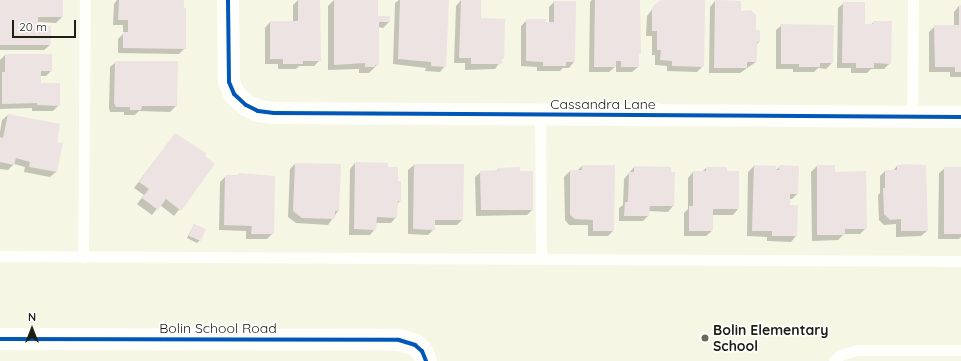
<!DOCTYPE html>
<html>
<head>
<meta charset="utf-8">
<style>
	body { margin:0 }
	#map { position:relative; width:961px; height:361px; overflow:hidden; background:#f5f6e4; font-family:Quicksand,sans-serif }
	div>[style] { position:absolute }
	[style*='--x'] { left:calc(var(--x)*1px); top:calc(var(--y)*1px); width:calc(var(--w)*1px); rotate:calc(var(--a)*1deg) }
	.shadow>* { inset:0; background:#0003 }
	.building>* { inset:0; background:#ede3e2; transform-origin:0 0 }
	.lane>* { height:11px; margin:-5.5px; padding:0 5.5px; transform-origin:5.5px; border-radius:5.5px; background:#fefefb }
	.street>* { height:22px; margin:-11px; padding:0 11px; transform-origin:11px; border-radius:11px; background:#fefefb }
	.cycleway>* { height:4px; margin:-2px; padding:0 2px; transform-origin:2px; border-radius:2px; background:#0057b8 }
	.dots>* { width:11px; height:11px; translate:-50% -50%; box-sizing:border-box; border:2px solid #fff; border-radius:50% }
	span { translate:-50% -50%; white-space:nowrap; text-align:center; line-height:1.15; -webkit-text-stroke:3.5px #fff; paint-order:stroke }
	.street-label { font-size:14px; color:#1e1f13 }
	.poi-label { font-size:14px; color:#1e1f13; font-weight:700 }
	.left { translate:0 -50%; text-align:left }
	.north { position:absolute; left:12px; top:309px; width:40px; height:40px; -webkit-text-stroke:3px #fff; paint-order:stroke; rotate:0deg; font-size:11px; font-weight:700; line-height:16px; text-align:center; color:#1e1f13 }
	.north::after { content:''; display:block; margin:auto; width:14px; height:18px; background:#1e1f13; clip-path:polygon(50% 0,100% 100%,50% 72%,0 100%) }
	.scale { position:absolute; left:12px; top:20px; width:64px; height:18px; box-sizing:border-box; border:2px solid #1e1f13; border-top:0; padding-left:5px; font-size:12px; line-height:14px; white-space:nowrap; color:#1e1f13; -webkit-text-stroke:3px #fff; paint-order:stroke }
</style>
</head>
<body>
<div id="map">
	<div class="shadow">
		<div style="clip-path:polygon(0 0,62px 0,62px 17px,56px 23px,37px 22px,37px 27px,50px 45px,44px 50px,0 50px)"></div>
		<div style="clip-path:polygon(117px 0,183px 0,185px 48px,179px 54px,118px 53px,118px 39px,123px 34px,123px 25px,113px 25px,114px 4px)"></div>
		<div style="clip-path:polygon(298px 0,319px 0,320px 60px,314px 66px,299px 66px,296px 69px,278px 69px,278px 64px,265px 64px,265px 28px,270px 22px,293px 22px,293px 5px)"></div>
		<div style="clip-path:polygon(334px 0,377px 17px,389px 17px,389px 22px,383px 28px,378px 27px,378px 64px,369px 73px,359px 73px,359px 69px,328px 70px,328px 6px)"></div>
		<div style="clip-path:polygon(399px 0,448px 0,445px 66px,440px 72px,425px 71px,426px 68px,393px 64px,395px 3px)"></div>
		<div style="clip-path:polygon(461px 0,480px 19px,503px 58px,495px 69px,465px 70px,465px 63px,454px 63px,456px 6px)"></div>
		<div style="clip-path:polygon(592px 0,639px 0,640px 53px,638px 56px,638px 67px,632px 72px,616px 72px,616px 66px,609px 72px,589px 72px,590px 2px)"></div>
		<div style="clip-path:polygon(665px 0,679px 0,703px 66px,697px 72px,667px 71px,667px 66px,655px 65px,655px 55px,652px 55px,652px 36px,646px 36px,647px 16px,653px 8px)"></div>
		<div style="clip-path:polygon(715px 1px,740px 12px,755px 31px,759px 42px,756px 45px,756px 62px,740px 73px,709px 73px,710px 7px)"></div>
		<div style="clip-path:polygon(554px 2px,574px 62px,569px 68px,563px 68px,560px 71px,537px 71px,537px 67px,521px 66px,521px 26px,527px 20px,549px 23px,549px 7px)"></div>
		<div style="clip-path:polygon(844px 3px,864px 25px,870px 25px,874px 22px,890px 63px,884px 69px,871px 69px,867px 73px,851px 73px,851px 68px,837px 68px,838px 8px)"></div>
		<div style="clip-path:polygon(959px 6px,961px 6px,961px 77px,950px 77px,950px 72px,929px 72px,929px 32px,935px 26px,954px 26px,954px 12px)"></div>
		<div style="clip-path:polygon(782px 25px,832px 63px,826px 69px,818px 68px,814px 72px,793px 72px,793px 69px,776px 69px,776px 30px)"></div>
		<div style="clip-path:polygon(5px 55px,51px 71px,46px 76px,40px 76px,40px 84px,59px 105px,53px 111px,32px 111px,32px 108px,0 109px,0 60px)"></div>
		<div style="clip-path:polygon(116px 62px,177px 62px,176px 106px,170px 112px,139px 111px,135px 115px,124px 115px,124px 112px,110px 112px,109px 108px,110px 67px)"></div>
		<div style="clip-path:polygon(8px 115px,56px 143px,56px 172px,50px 177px,24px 172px,25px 167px,14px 164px,8px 170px,0 169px,0 132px,2px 120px)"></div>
		<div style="clip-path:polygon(175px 134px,214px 164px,174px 216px,160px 205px,152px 215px,137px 204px,144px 195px,134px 188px)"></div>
		<div style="clip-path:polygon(355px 163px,387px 168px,397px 182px,400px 182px,400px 201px,397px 204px,396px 217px,391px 223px,375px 223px,375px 229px,370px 235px,349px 235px,350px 169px)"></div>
		<div style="clip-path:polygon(295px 164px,340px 165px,338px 211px,328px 225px,296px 223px,288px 217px,290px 169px)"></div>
		<div style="clip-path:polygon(414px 165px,462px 220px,457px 225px,434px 225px,434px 229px,428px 235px,408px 234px,408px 170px)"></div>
		<div style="clip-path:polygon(582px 166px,613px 231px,608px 236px,588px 236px,588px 225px,569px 225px,565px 220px,564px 177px,570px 171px,577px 171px)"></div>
		<div style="clip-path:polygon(754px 166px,775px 171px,780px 166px,797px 194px,792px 199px,789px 199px,789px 206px,796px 236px,791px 242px,767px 241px,767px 237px,747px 236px,748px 172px)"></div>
		<div style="clip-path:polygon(817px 166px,834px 166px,834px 173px,866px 228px,860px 234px,844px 234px,838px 240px,812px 241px,811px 172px)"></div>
		<div style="clip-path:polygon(897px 166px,927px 231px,921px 236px,896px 237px,896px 224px,884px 225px,879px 220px,878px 195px,880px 193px,880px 176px,885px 171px,893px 171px)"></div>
		<div style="clip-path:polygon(634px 167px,674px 173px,673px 206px,668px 212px,648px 211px,648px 216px,643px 221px,619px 221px,619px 208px,623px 205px,624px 179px)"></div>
		<div style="clip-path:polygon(706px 168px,726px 172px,738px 209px,733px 215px,712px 215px,712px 231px,706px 236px,684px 236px,684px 213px,688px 209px,688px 178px,693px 172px,702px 172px)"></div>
		<div style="clip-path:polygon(945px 168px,961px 168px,961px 237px,959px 239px,938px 239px,939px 173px)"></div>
		<div style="clip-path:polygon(498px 169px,532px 210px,527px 215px,476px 216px,475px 177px,481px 172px,495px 171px)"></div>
		<div style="clip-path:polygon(239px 174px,273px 233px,267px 239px,246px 239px,246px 231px,219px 230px,220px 182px,226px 176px,237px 176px)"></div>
		<div style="clip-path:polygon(194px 225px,200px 240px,197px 243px,187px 238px)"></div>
	</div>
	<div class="building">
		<div style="clip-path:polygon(0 0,63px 0,63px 17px,38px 17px,38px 26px,51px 26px,51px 45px,0 45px)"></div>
		<div style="clip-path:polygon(119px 0,184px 0,183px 8px,186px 8px,186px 49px,123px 48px,123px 32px,128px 32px,128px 20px,118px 20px)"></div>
		<div style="clip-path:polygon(298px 0,320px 0,321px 61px,303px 61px,303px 64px,283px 64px,283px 59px,270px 59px,270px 21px,298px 21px)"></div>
		<div style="clip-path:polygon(334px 0,378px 0,378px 16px,390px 16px,390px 22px,379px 22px,379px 65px,375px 65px,375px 67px,365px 67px,365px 63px,334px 65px)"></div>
		<div style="clip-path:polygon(400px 0,449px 0,446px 67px,431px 66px,431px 62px,398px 59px)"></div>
		<div style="clip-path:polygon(461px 0,481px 0,481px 18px,505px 19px,504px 58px,502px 58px,502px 64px,471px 64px,471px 58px,459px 58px)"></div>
		<div style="clip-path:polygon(595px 0,640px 0,641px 54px,639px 54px,639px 67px,621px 67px,621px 61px,616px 61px,616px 67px,594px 67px)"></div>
		<div style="clip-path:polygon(661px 0,705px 0,704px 67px,672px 66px,672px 61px,660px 60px,661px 50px,657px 50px,657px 31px,652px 31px,652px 9px,654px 5px)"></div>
		<div style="clip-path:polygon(715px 0,741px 1px,741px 11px,751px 10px,756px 15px,756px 30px,760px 30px,760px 42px,757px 42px,757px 62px,747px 62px,747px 68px,714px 68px)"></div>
		<div style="clip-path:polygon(554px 1px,576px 1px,575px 62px,566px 62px,566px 66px,543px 66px,543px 62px,526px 61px,526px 19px,546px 19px,546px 22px,554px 22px)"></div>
		<div style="clip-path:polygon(843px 2px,865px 2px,865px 24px,873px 24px,873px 21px,892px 21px,891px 64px,874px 63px,874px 68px,856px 68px,856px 63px,842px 63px)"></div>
		<div style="clip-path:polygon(959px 5px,961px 5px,961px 72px,955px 72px,955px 67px,935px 67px,934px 25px,959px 25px)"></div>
		<div style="clip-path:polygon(781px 24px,834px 25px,833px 63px,820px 63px,820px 67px,799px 67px,799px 64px,781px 64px)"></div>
		<div style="clip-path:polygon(5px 54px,52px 54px,52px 71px,41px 71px,41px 83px,60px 83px,60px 106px,37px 105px,37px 103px,2px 104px,2px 72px,5px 72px)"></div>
		<div style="clip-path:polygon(115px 61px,178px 61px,177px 106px,142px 106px,141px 110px,130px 110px,130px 107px,116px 107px,114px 103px)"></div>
		<div style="clip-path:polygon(8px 114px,60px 124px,57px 142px,63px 143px,57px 172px,29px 167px,30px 162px,16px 158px,14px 165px,0 162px,0 137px,3px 138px)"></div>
		<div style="clip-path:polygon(175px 133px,206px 153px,205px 156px,215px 164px,181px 211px,166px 199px,158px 210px,142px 198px,149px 189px,139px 182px)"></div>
		<div style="clip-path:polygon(355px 162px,388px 163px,388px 167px,398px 167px,398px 181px,401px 181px,401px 201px,398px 201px,397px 218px,377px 217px,376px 230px,354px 229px)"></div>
		<div style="clip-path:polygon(295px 163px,341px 164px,339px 211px,335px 211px,335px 219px,302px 218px,293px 211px)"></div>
		<div style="clip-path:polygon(414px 164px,464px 164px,463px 220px,435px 220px,435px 230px,413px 229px)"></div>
		<div style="clip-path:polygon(905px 164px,926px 165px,928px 231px,901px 231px,901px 219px,890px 220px,884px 214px,883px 188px,885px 188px,885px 170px,897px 170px,897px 165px)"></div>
		<div style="clip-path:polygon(582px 165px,615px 165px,614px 231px,593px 231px,593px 220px,575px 219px,570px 215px,570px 170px,582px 170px)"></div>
		<div style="clip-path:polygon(754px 165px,776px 166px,776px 170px,779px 170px,779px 165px,799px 166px,798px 194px,790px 194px,790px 205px,798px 205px,797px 236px,772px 236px,772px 231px,752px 231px)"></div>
		<div style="clip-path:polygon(817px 165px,835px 165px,835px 172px,866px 171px,867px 229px,845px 229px,845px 235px,817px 235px)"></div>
		<div style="clip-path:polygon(634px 166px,671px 167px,671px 172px,675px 172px,674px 206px,650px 206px,649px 216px,624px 216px,625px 202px,628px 202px,629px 172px,634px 172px)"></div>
		<div style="clip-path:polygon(520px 167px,520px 171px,533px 171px,533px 210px,481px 210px,480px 171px,498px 170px,497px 168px)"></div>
		<div style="clip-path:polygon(706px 167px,727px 167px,727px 171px,739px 171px,739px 209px,713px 209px,713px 231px,689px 231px,689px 206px,693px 206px,693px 171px,706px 171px)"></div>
		<div style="left:944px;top:167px;width:17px;height:67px"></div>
		<div style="clip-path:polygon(239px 173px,275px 176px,274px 234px,251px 234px,252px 226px,224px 225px,225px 175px,239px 175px)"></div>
		<div style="left:194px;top:224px;width:13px;height:13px;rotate:23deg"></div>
	</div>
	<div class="lane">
		<div style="--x:540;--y:115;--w:144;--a:89.6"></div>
		<div style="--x:912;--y:117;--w:117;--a:-89.5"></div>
		<div style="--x:0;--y:256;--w:961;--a:0.3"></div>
		<div style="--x:83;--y:257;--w:257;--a:-89.6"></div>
		<div style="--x:834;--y:361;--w:8;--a:-45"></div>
		<div style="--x:840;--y:355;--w:18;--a:-16"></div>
		<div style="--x:857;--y:350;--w:104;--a:0"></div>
	</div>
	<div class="street">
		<div style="--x:228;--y:0;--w:82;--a:89.3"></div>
		<div style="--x:229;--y:82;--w:13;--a:67"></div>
		<div style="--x:234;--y:94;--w:16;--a:43"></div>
		<div style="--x:246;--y:105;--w:13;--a:27"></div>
		<div style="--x:258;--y:111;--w:16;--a:7"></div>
		<div style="--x:274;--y:113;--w:687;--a:0.33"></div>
		<div style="--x:0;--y:339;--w:399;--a:0.1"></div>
		<div style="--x:399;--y:340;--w:17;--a:17"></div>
		<div style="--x:415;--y:345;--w:9;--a:41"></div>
		<div style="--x:422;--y:351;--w:11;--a:68"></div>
	</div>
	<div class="cycleway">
		<div style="--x:228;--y:0;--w:82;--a:89.3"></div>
		<div style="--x:229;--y:82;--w:13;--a:67"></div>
		<div style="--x:234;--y:94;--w:16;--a:43"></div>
		<div style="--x:246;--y:105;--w:13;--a:27"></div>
		<div style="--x:258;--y:111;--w:16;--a:7"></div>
		<div style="--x:274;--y:113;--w:687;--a:0.33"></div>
		<div style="--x:0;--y:339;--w:399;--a:0.1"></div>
		<div style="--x:399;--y:340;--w:17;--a:17"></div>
		<div style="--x:415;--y:345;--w:9;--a:41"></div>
		<div style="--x:422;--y:351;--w:11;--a:68"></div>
	</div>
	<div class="dots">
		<div style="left:705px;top:338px;background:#696a5c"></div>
	</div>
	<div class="street-label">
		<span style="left:603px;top:104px">Cassandra Lane</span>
		<span style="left:218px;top:328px">Bolin School Road</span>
	</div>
	<div class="poi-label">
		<span class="left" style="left:713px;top:338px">Bolin Elementary<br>School</span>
	</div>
	<div class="north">N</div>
	<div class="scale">20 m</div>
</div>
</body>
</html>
